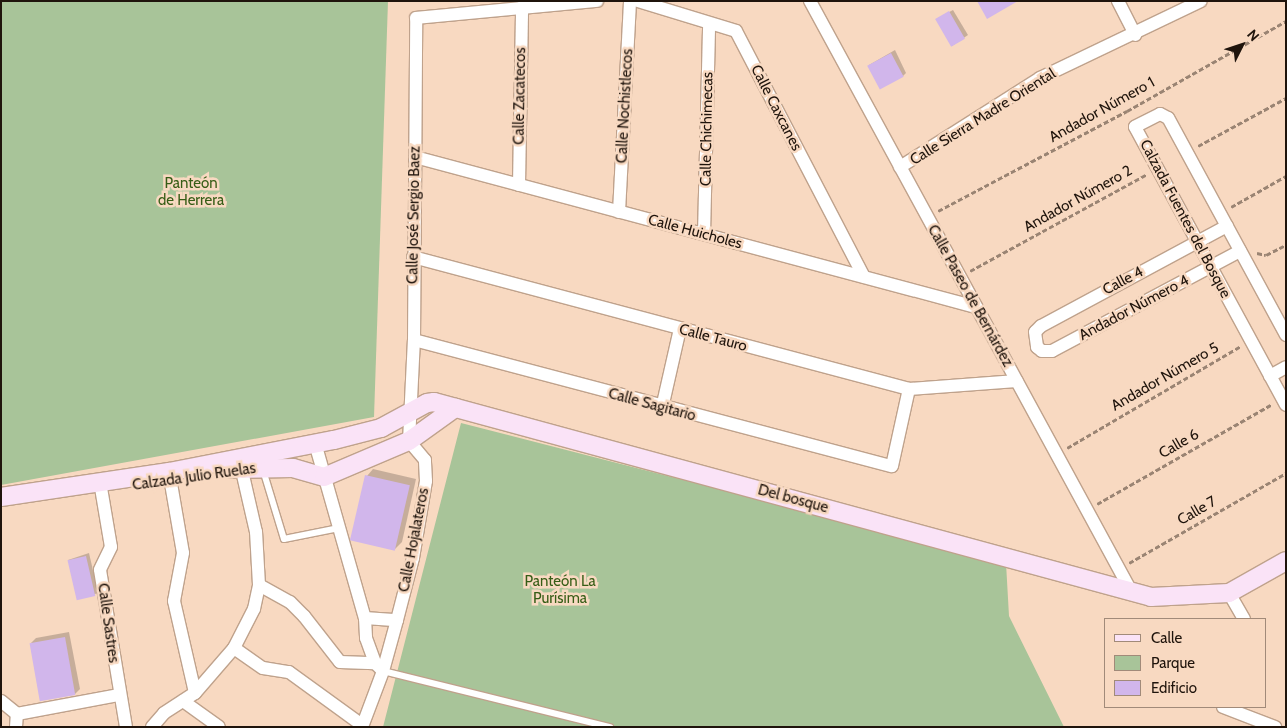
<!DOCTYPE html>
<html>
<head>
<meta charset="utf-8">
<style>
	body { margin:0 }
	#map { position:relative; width:1287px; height:728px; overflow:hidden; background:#f8d9c1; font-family:Cabin,sans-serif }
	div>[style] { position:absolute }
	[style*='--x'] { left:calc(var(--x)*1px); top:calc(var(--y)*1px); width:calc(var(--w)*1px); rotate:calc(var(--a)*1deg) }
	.green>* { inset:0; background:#a8c499 }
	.shadow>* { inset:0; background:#0003 }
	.building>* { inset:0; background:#d1b6eb; transform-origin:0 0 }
	.path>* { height:2.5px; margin-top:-1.25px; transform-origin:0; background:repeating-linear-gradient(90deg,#9a8473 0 5px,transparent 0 7.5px) }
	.roads { filter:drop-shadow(1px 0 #bfa28c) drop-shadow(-1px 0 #bfa28c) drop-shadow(0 1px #bfa28c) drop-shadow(0 -1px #bfa28c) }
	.service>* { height:6px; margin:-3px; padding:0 3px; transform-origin:3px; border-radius:3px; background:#fff }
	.minor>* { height:12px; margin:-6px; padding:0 6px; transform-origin:6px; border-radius:6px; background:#fff }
	.secondary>* { height:18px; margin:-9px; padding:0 9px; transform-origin:9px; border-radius:9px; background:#fae3f7 }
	span { translate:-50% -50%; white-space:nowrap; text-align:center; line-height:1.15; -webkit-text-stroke:5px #f8d9c1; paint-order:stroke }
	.street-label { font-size:15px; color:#1f140c }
	.park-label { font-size:15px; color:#365d16 }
	.frame { position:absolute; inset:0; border:2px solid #1f140c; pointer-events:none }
	.legend { position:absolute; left:1104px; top:618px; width:162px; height:90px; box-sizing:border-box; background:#f8d9c1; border:1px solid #a18a79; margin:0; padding:6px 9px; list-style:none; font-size:15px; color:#1f140c }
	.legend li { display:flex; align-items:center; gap:10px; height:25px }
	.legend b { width:25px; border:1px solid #a18a79 }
	.north { position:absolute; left:1217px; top:20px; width:50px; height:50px; -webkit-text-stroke:4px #f8d9c1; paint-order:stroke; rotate:49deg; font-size:14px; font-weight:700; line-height:20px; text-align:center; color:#1f140c }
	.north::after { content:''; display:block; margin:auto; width:18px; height:22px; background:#1f140c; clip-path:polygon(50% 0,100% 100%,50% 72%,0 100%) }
</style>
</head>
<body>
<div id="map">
	<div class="green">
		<div style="clip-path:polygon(1px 1px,388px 1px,374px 417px,1px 485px)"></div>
		<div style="clip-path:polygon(461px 423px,1006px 563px,1009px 616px,1064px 727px,383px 727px)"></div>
	</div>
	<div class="shadow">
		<div style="clip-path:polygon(953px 10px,968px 35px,952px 46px,938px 18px)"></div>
		<div style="clip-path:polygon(895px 50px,906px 73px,903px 76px,869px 65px)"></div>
		<div style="clip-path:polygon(373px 469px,416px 479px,402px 542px,395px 549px,367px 476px)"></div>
		<div style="clip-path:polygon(89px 553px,98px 592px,94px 595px,68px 560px)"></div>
		<div style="clip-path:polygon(69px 632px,80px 689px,75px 694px,42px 700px,31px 643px,36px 638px)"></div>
	</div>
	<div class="building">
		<div style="clip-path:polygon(977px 1px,1018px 1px,987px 19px)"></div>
		<div style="left:949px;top:11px;width:32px;height:16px;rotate:60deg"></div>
		<div style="left:891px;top:53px;width:27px;height:27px;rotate:62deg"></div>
		<div style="left:365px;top:475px;width:46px;height:67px;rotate:13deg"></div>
		<div style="left:86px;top:556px;width:41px;height:19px;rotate:77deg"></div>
		<div style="left:65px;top:637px;width:59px;height:36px;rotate:80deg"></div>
	</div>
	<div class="path">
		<div style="--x:1198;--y:146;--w:100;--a:-28.6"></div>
		<div style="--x:1231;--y:207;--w:63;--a:-29.4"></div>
		<div style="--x:938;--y:211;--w:214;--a:-27.9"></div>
		<div style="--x:1127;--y:111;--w:183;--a:-29.5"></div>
		<div style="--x:1257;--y:253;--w:9;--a:13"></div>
		<div style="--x:1266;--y:255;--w:22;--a:-27"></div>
		<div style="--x:970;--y:271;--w:202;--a:-28.7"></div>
		<div style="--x:1067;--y:448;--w:202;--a:-30.4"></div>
		<div style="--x:1097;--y:504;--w:202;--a:-29.7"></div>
		<div style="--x:1129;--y:563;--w:181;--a:-29.8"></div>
	</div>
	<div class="roads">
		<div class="service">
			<div style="--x:263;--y:470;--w:72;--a:73.1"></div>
			<div style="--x:284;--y:539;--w:56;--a:-11.3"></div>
			<div style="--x:383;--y:671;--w:234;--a:13.9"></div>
		</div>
		<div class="minor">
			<div style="--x:638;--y:1;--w:102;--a:17"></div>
			<div style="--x:736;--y:31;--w:277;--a:62.5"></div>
			<div style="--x:810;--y:1;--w:672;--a:61.45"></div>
			<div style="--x:1118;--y:1;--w:38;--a:63"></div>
			<div style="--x:415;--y:157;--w:581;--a:14.97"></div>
			<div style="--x:900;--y:167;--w:166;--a:-32.4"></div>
			<div style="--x:1040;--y:78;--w:178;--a:-25.6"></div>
			<div style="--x:519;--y:185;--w:178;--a:-89"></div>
			<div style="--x:619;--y:212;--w:211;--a:-87"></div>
			<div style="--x:1227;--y:226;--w:211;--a:151.7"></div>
			<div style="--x:1041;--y:326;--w:8;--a:135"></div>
			<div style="--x:1035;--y:332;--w:15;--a:82"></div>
			<div style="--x:1037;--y:347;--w:6;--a:39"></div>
			<div style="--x:1042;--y:351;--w:10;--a:0"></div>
			<div style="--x:1052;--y:351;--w:213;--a:-28"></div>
			<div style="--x:704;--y:234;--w:210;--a:-88.6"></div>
			<div style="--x:413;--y:257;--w:513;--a:14.9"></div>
			<div style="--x:909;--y:389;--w:108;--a:-4.2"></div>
			<div style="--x:1286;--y:335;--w:247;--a:-118.5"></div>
			<div style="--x:1168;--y:118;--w:9;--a:-153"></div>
			<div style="--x:1160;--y:114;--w:28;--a:153"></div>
			<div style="--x:1135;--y:127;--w:316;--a:61.5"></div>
			<div style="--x:414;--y:340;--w:494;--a:14.8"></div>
			<div style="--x:892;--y:466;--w:79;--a:-77.6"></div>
			<div style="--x:1270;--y:376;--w:18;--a:-29"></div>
			<div style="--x:662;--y:408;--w:81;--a:-77.2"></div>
			<div style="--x:315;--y:443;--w:182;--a:74.1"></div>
			<div style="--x:365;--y:618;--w:20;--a:87"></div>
			<div style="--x:366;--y:638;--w:27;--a:70"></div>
			<div style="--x:375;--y:663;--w:11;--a:45"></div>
			<div style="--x:169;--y:472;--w:82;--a:80.2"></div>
			<div style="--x:183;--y:553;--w:49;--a:100.6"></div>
			<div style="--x:174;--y:601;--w:94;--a:77.1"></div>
			<div style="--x:100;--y:482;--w:66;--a:80.4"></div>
			<div style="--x:111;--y:547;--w:25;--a:116"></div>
			<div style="--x:100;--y:570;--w:159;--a:80.6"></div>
			<div style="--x:259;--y:585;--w:35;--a:29"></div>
			<div style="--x:290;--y:602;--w:20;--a:45"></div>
			<div style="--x:304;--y:616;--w:58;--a:52"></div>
			<div style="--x:340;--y:662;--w:35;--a:2"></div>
			<div style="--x:1229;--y:593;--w:30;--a:60"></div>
			<div style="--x:365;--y:618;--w:32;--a:4"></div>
			<div style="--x:234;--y:648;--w:35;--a:35"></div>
			<div style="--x:263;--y:668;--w:26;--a:9"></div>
			<div style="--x:289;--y:672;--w:90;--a:36"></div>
			<div style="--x:1;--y:701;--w:21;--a:39"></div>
			<div style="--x:183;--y:701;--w:44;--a:35.8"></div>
			<div style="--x:1223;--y:707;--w:56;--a:21"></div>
			<div style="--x:17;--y:714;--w:104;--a:-10.6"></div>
			<div style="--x:16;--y:727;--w:13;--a:-86"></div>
			<div style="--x:152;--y:727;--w:18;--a:-49"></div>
			<div style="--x:164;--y:713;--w:37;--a:-33"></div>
			<div style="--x:195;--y:693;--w:60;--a:-49.1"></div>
			<div style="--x:234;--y:648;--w:44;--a:-62.9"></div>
			<div style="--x:254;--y:609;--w:25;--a:-78"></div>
			<div style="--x:259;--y:585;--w:53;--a:-93.2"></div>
			<div style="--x:256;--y:532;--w:72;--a:-102.9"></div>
			<div style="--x:362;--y:727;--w:60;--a:-69.4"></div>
			<div style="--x:383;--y:671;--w:53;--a:-74.6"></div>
			<div style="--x:397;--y:620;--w:64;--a:-75.5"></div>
			<div style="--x:413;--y:558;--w:78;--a:-80.4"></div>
			<div style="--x:426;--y:481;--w:21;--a:-93"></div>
			<div style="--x:425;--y:460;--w:25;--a:-130"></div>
			<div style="--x:409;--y:441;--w:101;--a:-87.2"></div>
			<div style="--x:414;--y:340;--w:322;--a:-89.6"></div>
			<div style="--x:416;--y:18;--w:182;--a:-5.4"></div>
		</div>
		<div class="secondary">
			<div style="--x:231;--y:469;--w:62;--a:-0.9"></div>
			<div style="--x:293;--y:468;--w:32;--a:16"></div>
			<div style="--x:324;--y:477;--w:92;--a:-23"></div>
			<div style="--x:409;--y:441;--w:57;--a:-35.7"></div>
			<div style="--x:1;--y:497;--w:170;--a:-8.5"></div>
			<div style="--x:169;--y:472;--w:168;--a:-11"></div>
			<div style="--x:334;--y:440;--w:49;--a:-14.3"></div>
			<div style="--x:381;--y:428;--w:52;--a:-28.5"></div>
			<div style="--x:427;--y:403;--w:7;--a:-8"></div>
			<div style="--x:434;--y:402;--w:743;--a:15.21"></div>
			<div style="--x:1151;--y:597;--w:78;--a:-2.9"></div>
			<div style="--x:1229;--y:593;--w:65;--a:-29.3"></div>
		</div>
	</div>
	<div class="street-label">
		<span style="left:520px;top:96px;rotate:-89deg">Calle Zacatecos</span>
		<span style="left:625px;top:106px;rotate:-87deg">Calle Nochistlecos</span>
		<span style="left:776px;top:108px;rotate:63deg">Calle Caxcanes</span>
		<span style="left:1102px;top:110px;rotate:-29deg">Andador Número 1</span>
		<span style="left:983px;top:117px;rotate:-32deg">Calle Sierra Madre Oriental</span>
		<span style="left:707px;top:129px;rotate:-89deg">Calle Chichimecas</span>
		<span style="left:1078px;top:199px;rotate:-29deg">Andador Número 2</span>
		<span style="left:414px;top:215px;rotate:-89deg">Calle José Sergio Baez</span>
		<span style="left:1185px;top:219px;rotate:62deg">Calzada Fuentes del Bosque</span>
		<span style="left:695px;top:232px;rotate:15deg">Calle Huicholes</span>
		<span style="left:1123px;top:281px;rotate:-28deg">Calle 4</span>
		<span style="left:970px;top:296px;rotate:61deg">Calle Paseo de Bernárdez</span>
		<span style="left:1134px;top:308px;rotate:-28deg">Andador Número 4</span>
		<span style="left:713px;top:338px;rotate:15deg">Calle Tauro</span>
		<span style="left:1165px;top:377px;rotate:-30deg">Andador Número 5</span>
		<span style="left:652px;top:405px;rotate:15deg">Calle Sagitario</span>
		<span style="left:1179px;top:444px;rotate:-30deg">Calle 6</span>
		<span style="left:194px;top:477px;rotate:-8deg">Calzada Julio Ruelas</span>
		<span style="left:793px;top:499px;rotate:15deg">Del bosque</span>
		<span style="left:1197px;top:511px;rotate:-30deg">Calle 7</span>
		<span style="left:414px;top:540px;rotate:-79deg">Calle Hojalateros</span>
		<span style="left:108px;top:623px;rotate:82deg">Calle Sastres</span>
	</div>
	<div class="park-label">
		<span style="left:191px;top:192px">Panteón<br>de Herrera</span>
		<span style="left:560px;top:590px">Panteón La<br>Purísima</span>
	</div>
	<div class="frame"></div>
	<ul class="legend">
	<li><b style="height:6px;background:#fae3f7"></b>Calle</li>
	<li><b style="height:14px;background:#a8c499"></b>Parque</li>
	<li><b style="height:14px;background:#d1b6eb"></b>Edificio</li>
	</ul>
	<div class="north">N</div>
</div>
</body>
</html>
